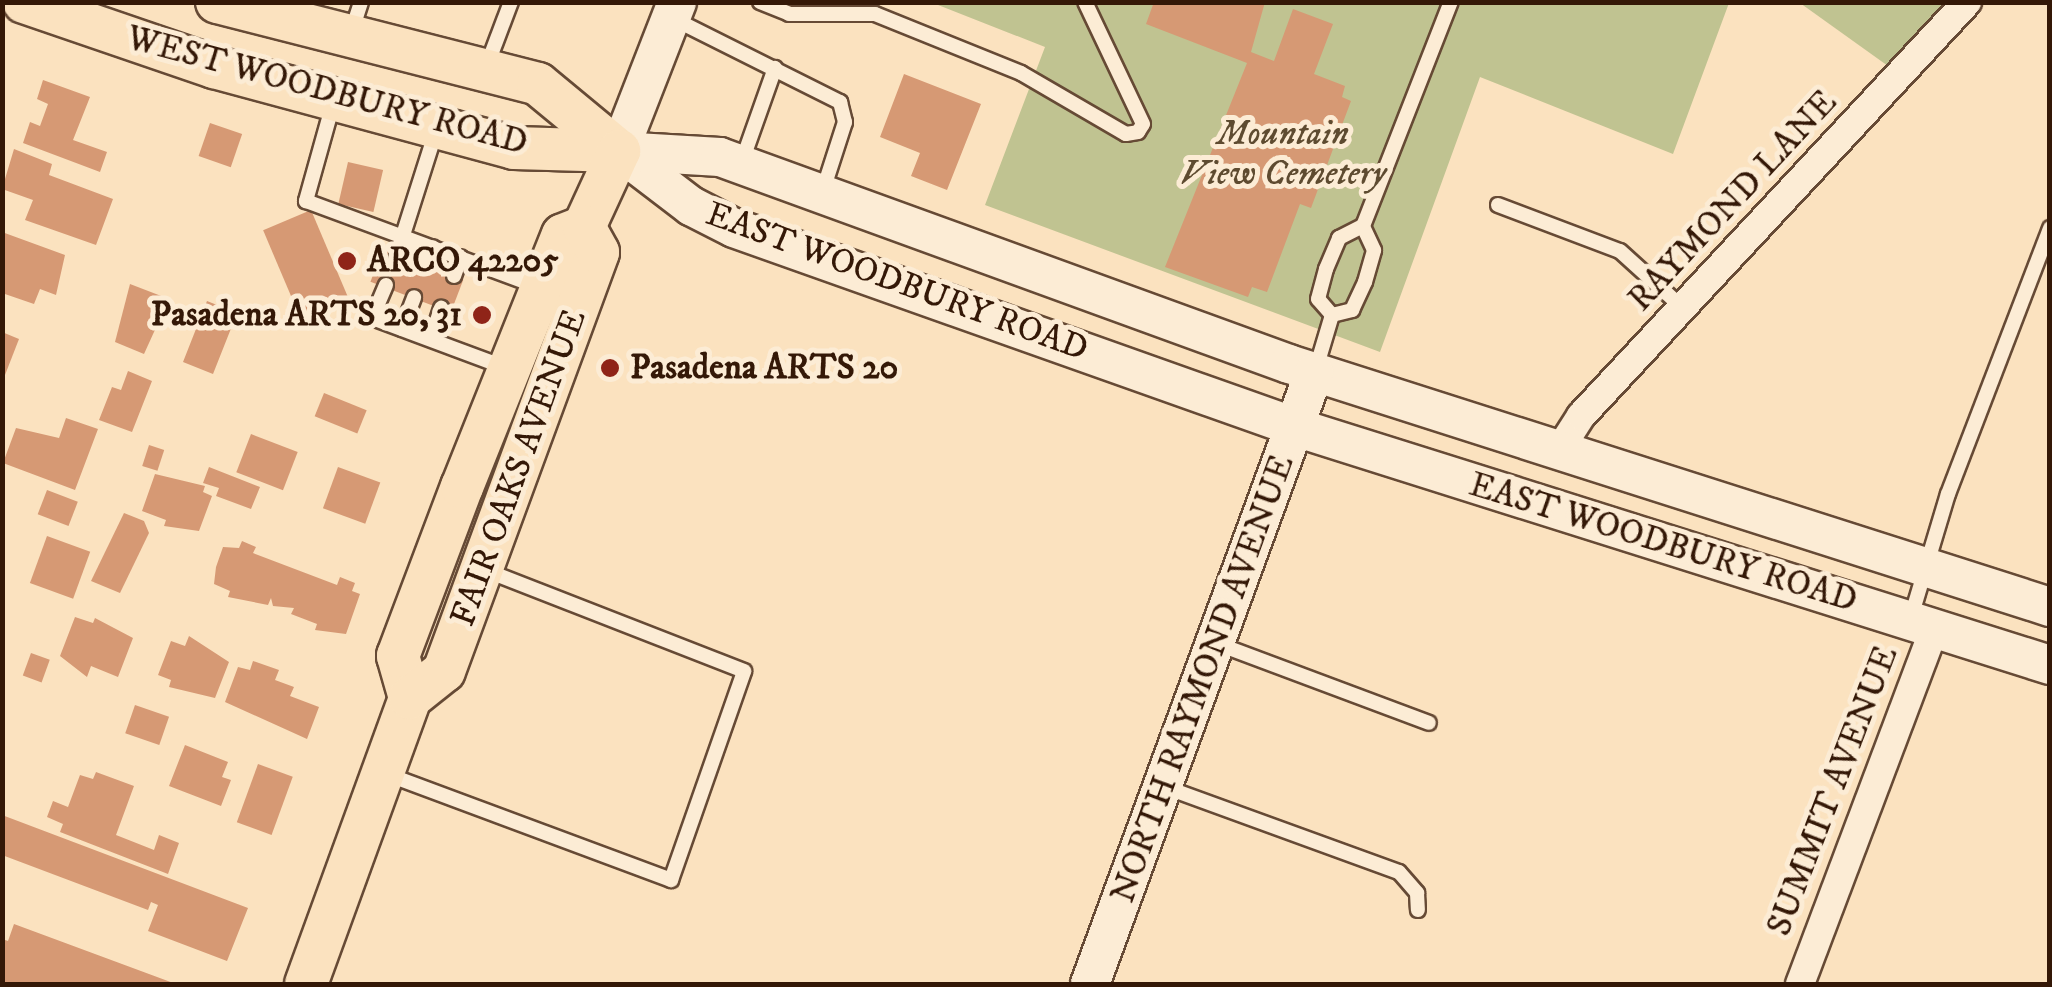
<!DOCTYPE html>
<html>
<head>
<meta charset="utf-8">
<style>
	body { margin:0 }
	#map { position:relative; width:2052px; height:987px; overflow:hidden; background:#fbe2bf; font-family:"IM FELL DW Pica",serif }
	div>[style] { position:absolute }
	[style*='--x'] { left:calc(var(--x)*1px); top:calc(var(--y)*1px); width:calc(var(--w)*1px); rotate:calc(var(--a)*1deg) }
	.green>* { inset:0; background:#c0c391 }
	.building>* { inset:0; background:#d69974; transform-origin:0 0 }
	.roads { filter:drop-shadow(2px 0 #664a35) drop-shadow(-2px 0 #664a35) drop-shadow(0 2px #664a35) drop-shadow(0 -2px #664a35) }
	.lane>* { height:14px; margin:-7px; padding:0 7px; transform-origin:7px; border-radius:7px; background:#fcecd5 }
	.street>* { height:28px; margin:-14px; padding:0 14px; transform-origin:14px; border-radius:14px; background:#fcecd5 }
	.secondary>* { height:38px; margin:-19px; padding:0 19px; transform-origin:19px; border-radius:19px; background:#fcecd5 }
	.primary>* { height:42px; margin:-21px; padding:0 21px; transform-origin:21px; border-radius:21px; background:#fbe2bf }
	.dots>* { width:28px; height:28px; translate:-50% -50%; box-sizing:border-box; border:5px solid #fcecd5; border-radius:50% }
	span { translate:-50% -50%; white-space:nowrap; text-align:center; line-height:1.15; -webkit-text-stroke:10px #fcecd5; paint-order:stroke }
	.street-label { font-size:35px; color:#341807 }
	.park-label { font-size:35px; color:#5e4b30; font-style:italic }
	.poi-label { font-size:35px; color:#341807; font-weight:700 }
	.left { translate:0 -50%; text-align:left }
	.right { translate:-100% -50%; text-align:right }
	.frame { position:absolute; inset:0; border:5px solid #341807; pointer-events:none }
</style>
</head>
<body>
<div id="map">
	<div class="green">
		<div style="clip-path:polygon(933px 3px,1729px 3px,1673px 154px,1480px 77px,1380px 352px,985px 205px,1045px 47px)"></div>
		<div style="clip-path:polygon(1800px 3px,1956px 3px,1895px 71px)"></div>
	</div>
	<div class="building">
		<div style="clip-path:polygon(1154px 2px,1265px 2px,1251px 52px,1274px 61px,1293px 9px,1333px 24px,1314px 74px,1345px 86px,1342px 97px,1351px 101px,1311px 208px,1300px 204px,1267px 292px,1252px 287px,1248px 297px,1165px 267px,1247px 63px,1146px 24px)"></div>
		<div style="clip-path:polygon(904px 74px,981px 104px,947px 190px,911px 176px,920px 153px,880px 137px)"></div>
		<div style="clip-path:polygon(43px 80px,90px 97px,73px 140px,107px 152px,100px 172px,23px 143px,30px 122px,40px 126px,48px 104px,37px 99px)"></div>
		<div style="left:210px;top:123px;width:34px;height:35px;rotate:19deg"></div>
		<div style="clip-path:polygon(14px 149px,52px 164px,49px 175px,113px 199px,96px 245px,25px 220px,33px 200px,2px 189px)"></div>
		<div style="left:348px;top:162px;width:36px;height:43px;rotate:13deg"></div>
		<div style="left:311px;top:210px;width:101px;height:52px;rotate:67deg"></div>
		<div style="clip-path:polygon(2px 232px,65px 255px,56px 295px,40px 289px,34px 304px,2px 293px)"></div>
		<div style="left:383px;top:249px;width:86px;height:35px;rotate:21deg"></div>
		<div style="clip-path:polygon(130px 284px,169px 299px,144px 354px,115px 342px)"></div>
		<div style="clip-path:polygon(207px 301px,222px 307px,217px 320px,232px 326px,213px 374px,183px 362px)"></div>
		<div style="clip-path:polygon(2px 332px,19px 339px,5px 375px,2px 373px)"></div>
		<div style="clip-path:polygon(128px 371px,152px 381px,132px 432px,99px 420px,112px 387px,121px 390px)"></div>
		<div style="left:324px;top:393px;width:46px;height:25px;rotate:22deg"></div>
		<div style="clip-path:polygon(66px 418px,98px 429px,75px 490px,3px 463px,16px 428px,59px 438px)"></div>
		<div style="left:251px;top:434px;width:50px;height:41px;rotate:21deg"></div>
		<div style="left:149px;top:445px;width:16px;height:22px;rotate:18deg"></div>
		<div style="clip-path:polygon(209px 467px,260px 487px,251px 509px,216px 496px,219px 488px,203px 483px)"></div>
		<div style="left:338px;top:467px;width:45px;height:44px;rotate:20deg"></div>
		<div style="clip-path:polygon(155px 474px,205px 486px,203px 492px,212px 496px,199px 531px,164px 526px,166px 520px,142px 511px)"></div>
		<div style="left:47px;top:490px;width:33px;height:26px;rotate:21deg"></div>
		<div style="clip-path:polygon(124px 513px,144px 521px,149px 533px,120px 593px,91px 581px)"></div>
		<div style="left:47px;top:536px;width:46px;height:50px;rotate:20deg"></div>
		<div style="clip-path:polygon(242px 541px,256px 547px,253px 553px,337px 585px,340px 577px,355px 583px,352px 591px,360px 594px,346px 634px,315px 630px,317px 624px,291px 614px,294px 608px,273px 606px,271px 598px,268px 605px,228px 597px,230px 591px,214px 584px,216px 567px,223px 547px,239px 548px)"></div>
		<div style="clip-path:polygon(75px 617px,93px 623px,95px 618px,133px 638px,118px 677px,91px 666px,87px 677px,60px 656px)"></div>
		<div style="clip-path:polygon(189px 636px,229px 662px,215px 698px,169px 687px,171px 680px,158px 675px,171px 641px,185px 646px)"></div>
		<div style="left:31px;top:653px;width:20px;height:24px;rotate:20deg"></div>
		<div style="clip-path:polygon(253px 661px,279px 670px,275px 680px,294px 687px,290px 696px,319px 707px,307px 739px,225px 702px,238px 667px,250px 670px)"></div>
		<div style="left:135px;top:705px;width:36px;height:30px;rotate:19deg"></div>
		<div style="clip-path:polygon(185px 745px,228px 762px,222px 777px,231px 780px,221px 806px,169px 786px)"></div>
		<div style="left:258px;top:764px;width:37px;height:62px;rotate:20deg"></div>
		<div style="clip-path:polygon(96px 772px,134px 786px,116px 835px,154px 850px,159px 835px,179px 843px,168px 874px,60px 832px,63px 824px,47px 817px,53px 801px,68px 807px,80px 775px,93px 779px)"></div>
		<div style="clip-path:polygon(2px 815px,248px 908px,227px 961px,148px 931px,158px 905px,151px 902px,148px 910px,2px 855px)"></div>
		<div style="clip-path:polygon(14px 924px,176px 984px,2px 984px,2px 939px,8px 941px)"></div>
	</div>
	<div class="roads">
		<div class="lane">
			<div style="--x:760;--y:2;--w:31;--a:22"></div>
			<div style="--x:789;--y:14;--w:86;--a:0"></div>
			<div style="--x:875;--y:14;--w:157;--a:22"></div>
			<div style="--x:1021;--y:73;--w:121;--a:30.2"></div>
			<div style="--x:1126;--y:134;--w:12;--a:-9"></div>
			<div style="--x:1138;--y:132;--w:9;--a:-58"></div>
			<div style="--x:1143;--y:124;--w:135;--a:-115.4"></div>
			<div style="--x:674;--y:19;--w:186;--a:26.6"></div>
			<div style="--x:840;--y:102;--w:21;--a:76"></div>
			<div style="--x:845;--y:122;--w:71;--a:107.9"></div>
			<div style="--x:352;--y:30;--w:29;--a:-72"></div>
			<div style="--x:486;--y:68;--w:71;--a:-69.3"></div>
			<div style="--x:333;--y:104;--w:101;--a:105.6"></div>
			<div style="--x:306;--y:201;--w:248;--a:20.3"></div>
			<div style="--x:741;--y:164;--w:102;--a:-70.5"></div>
			<div style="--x:1498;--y:205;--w:130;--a:20.7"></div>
			<div style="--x:1620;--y:251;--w:86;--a:42.2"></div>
			<div style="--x:397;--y:254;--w:129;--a:-72.4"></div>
			<div style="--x:426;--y:264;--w:18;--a:-68"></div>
			<div style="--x:454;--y:276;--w:20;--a:-70"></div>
			<div style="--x:386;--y:285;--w:36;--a:113"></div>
			<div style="--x:372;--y:318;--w:141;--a:20.4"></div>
			<div style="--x:1332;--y:315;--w:21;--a:-131"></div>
			<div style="--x:1318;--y:299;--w:31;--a:-75"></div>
			<div style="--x:1326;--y:269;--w:34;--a:-67"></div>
			<div style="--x:1339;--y:238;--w:27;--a:-27"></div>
			<div style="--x:1363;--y:226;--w:241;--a:-68.6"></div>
			<div style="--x:1332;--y:315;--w:21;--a:-14"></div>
			<div style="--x:1352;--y:310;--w:31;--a:-65"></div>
			<div style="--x:1365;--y:282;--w:33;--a:-74"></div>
			<div style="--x:1374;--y:250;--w:26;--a:-115"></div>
			<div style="--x:402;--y:329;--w:34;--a:-69"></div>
			<div style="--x:431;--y:339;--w:33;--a:-72"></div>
			<div style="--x:1315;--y:372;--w:59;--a:-73.4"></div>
			<div style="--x:1911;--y:617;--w:128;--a:-73.3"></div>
			<div style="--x:1948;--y:494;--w:285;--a:-69"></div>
			<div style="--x:1218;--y:644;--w:225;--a:20.5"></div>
			<div style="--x:389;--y:775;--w:301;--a:20.4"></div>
			<div style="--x:671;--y:880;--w:221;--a:-70.7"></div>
			<div style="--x:744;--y:671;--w:275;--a:-158.7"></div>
			<div style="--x:1165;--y:787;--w:249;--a:20"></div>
			<div style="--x:1399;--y:872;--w:28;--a:49"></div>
			<div style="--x:1417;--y:893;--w:17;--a:87"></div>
		</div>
		<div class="street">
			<div style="--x:1558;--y:452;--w:43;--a:-57.4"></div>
			<div style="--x:1581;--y:416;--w:566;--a:-47"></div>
			<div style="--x:1800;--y:984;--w:384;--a:-69.3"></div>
		</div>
		<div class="secondary">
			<div style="--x:619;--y:151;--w:91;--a:37.4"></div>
			<div style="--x:691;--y:206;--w:48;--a:27.1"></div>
			<div style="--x:734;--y:228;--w:598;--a:19.53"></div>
			<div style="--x:1298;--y:428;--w:788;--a:17.49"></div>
			<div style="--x:619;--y:151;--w:101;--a:3.4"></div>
			<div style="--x:720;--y:157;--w:605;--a:19.99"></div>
			<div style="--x:1289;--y:364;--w:799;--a:17.71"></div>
			<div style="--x:619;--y:151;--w:160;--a:-68.7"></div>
			<div style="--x:1090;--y:984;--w:651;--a:-69.87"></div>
		</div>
		<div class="primary">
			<div style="--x:24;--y:2;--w:201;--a:18.9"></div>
			<div style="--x:214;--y:67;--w:311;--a:15.1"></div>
			<div style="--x:514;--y:148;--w:105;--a:1.6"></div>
			<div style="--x:217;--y:2;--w:331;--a:14.3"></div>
			<div style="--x:538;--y:84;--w:105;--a:39.6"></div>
			<div style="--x:410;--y:698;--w:44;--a:-105.9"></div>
			<div style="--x:398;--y:656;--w:181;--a:-69.3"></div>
			<div style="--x:462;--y:487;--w:271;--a:-68.2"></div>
			<div style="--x:563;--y:235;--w:22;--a:-21"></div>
			<div style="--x:584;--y:227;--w:84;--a:-65.3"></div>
			<div style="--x:306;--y:984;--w:304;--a:-70"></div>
			<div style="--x:410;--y:698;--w:43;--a:-38.5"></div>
			<div style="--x:444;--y:671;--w:446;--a:-69.8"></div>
			<div style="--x:598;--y:252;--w:29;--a:-119"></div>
		</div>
	</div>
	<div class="dots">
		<div style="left:347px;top:261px;background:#8f2418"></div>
		<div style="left:482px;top:315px;background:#8f2418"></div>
		<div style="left:610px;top:368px;background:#8f2418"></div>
	</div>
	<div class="street-label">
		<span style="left:327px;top:91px;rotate:15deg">WEST WOODBURY ROAD</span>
		<span style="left:1733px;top:201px;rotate:-47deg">RAYMOND LANE</span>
		<span style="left:897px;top:282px;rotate:20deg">EAST WOODBURY ROAD</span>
		<span style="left:519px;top:468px;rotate:-70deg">FAIR OAKS AVENUE</span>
		<span style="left:1663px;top:543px;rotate:17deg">EAST WOODBURY ROAD</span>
		<span style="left:1203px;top:679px;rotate:-70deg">NORTH RAYMOND AVENUE</span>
		<span style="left:1833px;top:791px;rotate:-69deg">SUMMIT AVENUE</span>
	</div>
	<div class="park-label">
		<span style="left:1283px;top:154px">Mountain<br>View Cemetery</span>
	</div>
	<div class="poi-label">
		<span class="left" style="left:367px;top:261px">ARCO 42205</span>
		<span class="right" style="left:462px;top:315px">Pasadena ARTS 20, 31</span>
		<span class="left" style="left:630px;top:368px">Pasadena ARTS 20</span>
	</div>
	<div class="frame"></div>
</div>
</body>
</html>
